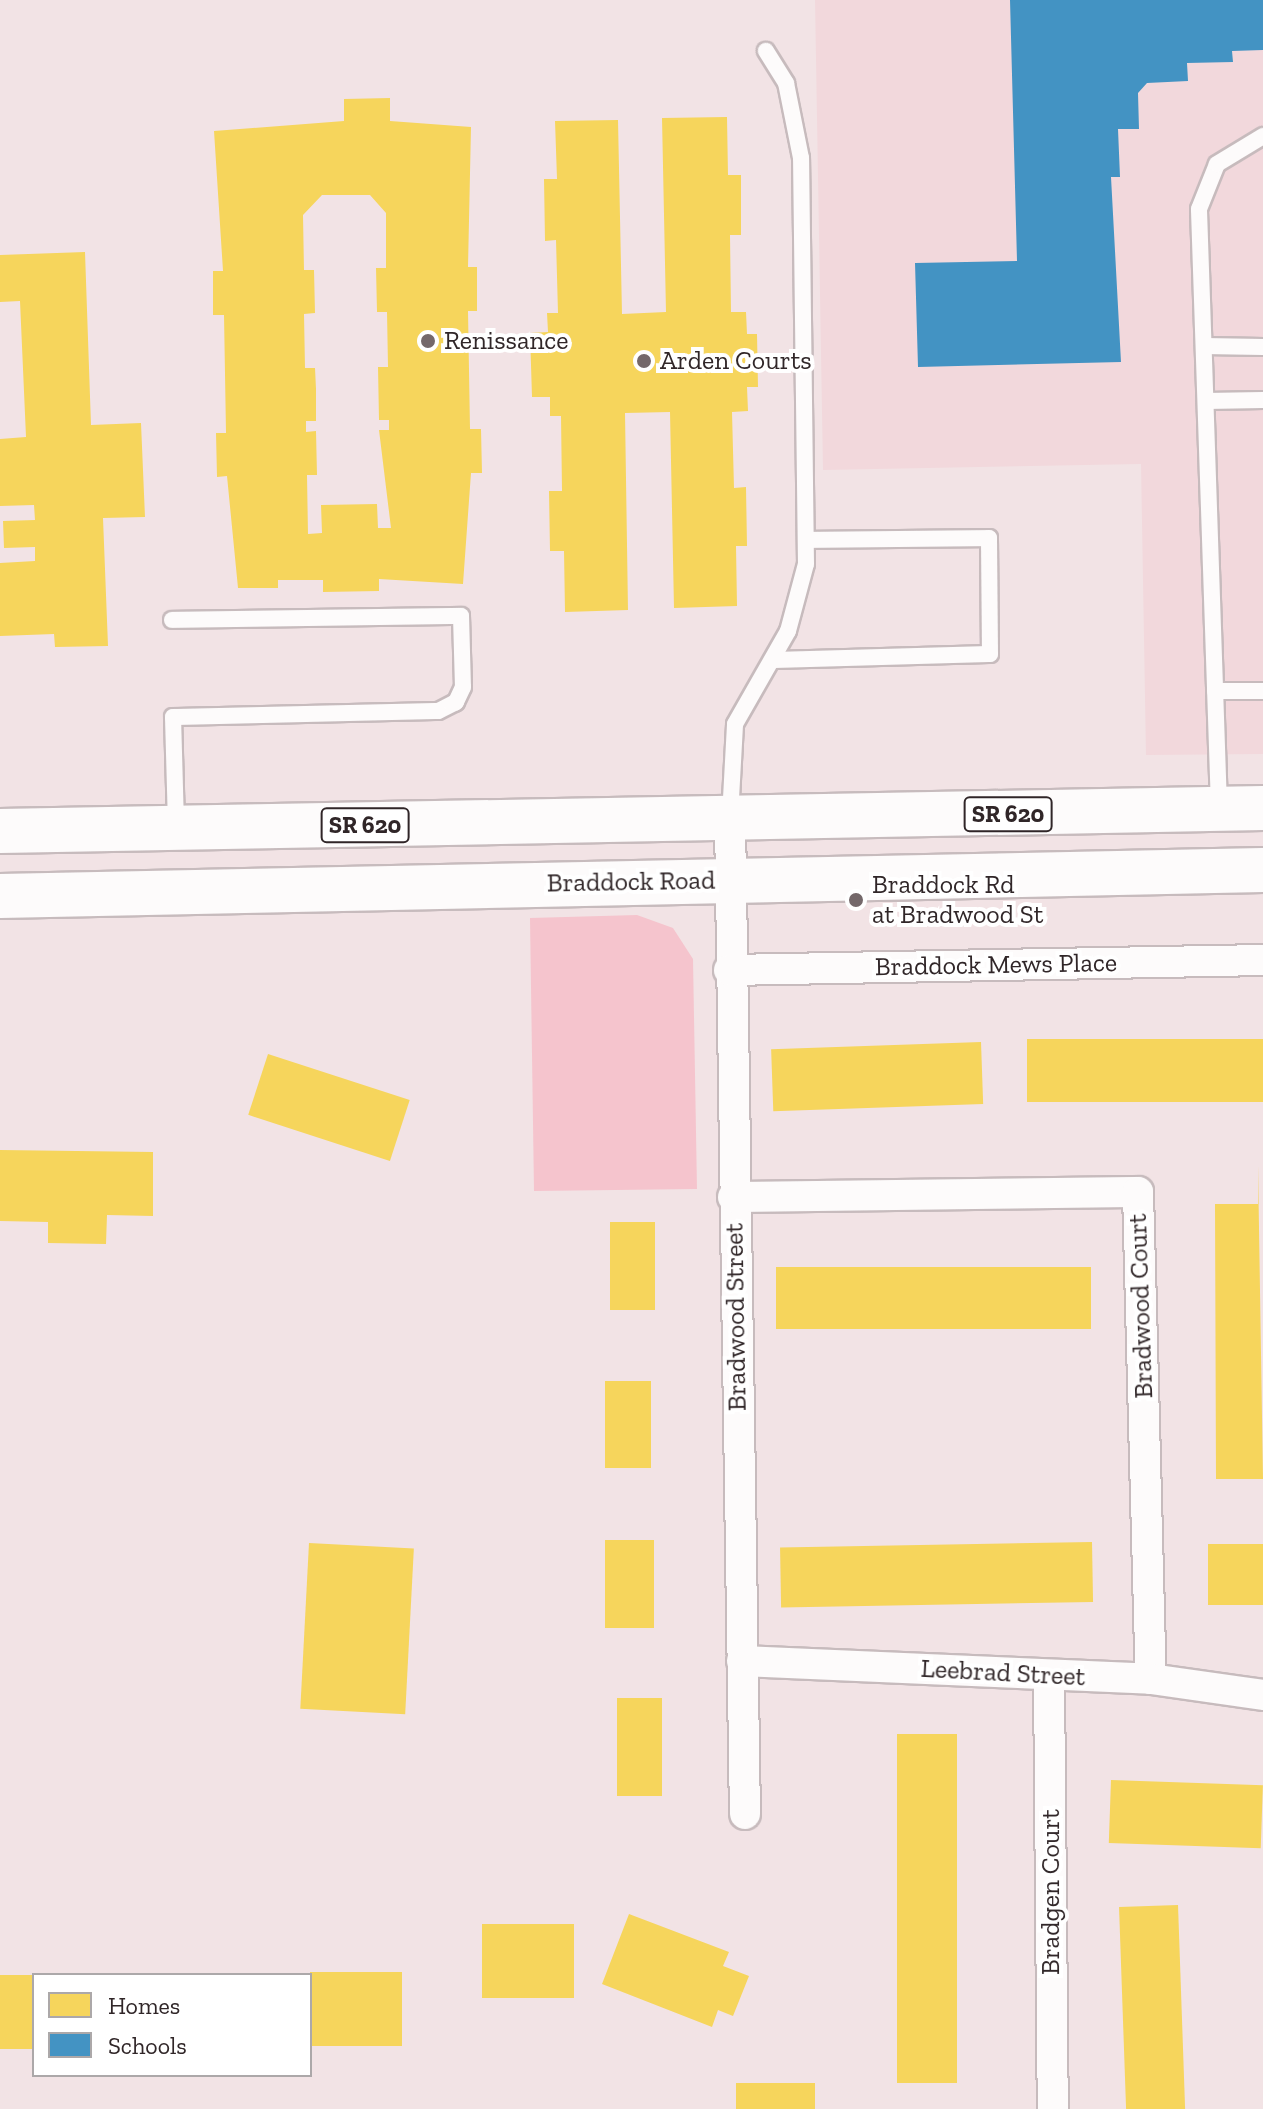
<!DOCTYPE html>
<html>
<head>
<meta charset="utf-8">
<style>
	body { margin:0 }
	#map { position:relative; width:1263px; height:2109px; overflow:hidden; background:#f2e3e5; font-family:"Zilla Slab",serif }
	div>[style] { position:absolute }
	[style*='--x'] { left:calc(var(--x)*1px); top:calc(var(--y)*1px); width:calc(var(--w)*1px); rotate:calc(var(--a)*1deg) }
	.built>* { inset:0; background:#f2d8dc }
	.green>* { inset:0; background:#f5c4cd }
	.homes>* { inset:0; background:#f6d55c; transform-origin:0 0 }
	.schools>* { inset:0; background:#4393c3 }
	.roads { filter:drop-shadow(2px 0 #c7bbbd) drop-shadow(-2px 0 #c7bbbd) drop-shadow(0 2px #c7bbbd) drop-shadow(0 -2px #c7bbbd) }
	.service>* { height:16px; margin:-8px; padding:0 8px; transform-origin:8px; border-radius:8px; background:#fdfbfb }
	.minor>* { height:30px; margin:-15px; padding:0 15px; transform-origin:15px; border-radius:15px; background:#fdfbfb }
	.primary>* { height:44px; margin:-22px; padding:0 22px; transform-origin:22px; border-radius:22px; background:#fdfbfb }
	.dots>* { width:22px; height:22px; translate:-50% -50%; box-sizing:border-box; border:4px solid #fff; border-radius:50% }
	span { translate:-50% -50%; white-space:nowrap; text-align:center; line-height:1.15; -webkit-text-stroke:8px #fff; paint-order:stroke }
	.shield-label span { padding:2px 6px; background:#fff; border:2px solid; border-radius:6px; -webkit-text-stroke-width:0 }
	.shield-label { font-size:24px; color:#302628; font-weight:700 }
	.poi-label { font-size:26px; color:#302628 }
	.left { translate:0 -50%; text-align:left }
	.street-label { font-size:26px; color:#302628 }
	.legend { position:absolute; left:32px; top:1973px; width:280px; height:104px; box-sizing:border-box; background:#fff; border:2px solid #aca8a9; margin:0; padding:10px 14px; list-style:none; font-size:24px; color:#302628 }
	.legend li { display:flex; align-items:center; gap:16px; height:40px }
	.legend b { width:40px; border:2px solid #aca8a9 }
</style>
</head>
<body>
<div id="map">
	<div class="built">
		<div style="clip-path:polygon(815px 0,1263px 0,1263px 754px,1146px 755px,1141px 464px,823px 470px)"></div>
	</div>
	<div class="green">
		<div style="clip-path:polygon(637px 915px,673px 928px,693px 959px,697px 1189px,534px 1191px,530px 918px)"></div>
	</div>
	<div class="homes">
		<div style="clip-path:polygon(evenodd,390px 98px,390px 121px,471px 127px,468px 267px,477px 267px,477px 311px,468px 311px,470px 429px,481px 429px,482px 473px,471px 473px,463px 584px,379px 579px,379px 591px,323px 592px,323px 580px,278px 580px,278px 588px,238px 588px,227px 476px,217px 477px,216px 433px,226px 433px,224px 315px,213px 315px,213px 271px,223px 271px,214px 131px,344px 121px,344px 99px,390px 98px,322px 195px,370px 195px,386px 213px,386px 268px,376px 268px,377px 312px,387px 312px,388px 367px,378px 367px,379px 420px,389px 420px,389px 430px,379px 430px,391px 528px,378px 528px,377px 504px,321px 505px,322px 533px,308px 534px,307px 475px,317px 475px,316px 431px,306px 432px,306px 421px,316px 421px,316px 389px,315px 368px,305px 368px,304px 314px,315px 313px,314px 270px,304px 270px,303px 215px,322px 195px)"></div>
		<div style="clip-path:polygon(727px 117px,728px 175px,741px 175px,741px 235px,730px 235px,731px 312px,746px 312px,747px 334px,757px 334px,758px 387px,747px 387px,748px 411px,732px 412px,734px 488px,746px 487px,747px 546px,736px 546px,737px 606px,674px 608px,670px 412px,625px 413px,628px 610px,565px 612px,564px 551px,550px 551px,549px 491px,562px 491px,561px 416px,550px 416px,550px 397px,532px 397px,530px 333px,548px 332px,547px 313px,558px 313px,556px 240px,545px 241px,544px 179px,557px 179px,555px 121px,618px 120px,622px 314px,666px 312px,662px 118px)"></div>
		<div style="clip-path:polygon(85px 252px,91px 425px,141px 423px,145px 517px,103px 518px,108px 646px,55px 647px,54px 634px,0 636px,0 563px,35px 561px,35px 547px,4px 548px,3px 521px,35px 520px,34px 505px,0 506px,0 439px,26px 437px,20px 301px,0 302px,0 255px)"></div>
		<div style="left:1263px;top:1039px;width:63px;height:236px;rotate:90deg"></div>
		<div style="left:981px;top:1042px;width:62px;height:210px;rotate:88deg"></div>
		<div style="left:268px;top:1054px;width:149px;height:64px;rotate:18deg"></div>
		<div style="clip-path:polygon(0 1150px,153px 1152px,153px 1216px,107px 1215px,106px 1244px,48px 1243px,48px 1222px,0 1221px)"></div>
		<div style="clip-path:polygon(1258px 1165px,1263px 1479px,1216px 1479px,1215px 1204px,1258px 1204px)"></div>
		<div style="left:610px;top:1222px;width:45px;height:88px"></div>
		<div style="left:1091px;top:1267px;width:62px;height:315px;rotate:90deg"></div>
		<div style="left:605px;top:1381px;width:46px;height:87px"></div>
		<div style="left:605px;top:1540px;width:49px;height:88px"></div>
		<div style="left:1092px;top:1542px;width:60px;height:312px;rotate:89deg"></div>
		<div style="left:309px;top:1543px;width:105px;height:166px;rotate:3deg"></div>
		<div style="left:1208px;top:1544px;width:55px;height:61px"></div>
		<div style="left:617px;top:1698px;width:45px;height:98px"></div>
		<div style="left:897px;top:1734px;width:60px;height:349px"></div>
		<div style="left:1111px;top:1780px;width:152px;height:63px;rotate:2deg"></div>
		<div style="left:1178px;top:1905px;width:204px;height:59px;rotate:88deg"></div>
		<div style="clip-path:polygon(629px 1914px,729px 1952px,723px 1966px,749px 1976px,733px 2016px,718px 2010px,712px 2027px,602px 1984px)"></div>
		<div style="left:482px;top:1924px;width:92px;height:74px"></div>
		<div style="left:310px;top:1972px;width:92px;height:74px"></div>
		<div style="left:0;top:1975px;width:34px;height:74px"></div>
		<div style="left:736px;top:2083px;width:79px;height:26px"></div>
	</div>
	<div class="schools">
		<div style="clip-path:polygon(1010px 0,1263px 0,1263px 50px,1232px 51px,1233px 62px,1187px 63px,1188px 81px,1147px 83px,1138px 93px,1139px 129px,1118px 129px,1120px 177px,1111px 177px,1121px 362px,918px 367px,915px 263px,1017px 261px)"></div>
	</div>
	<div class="roads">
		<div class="service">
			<div style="--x:1204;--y:346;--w:59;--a:1"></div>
			<div style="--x:1206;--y:401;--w:57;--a:-1"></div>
			<div style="--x:172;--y:620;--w:289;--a:-0.8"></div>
			<div style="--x:461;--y:616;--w:71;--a:88.4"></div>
			<div style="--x:463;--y:687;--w:17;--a:115"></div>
			<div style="--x:456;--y:702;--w:20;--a:153"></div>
			<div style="--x:438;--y:711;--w:265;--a:178.7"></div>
			<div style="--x:173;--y:717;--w:109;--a:88.4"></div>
			<div style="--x:773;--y:660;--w:217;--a:-1.6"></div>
			<div style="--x:990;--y:654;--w:116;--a:-90.5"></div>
			<div style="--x:989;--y:538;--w:182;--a:179.4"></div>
			<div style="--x:1215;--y:691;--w:48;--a:0"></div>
			<div style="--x:1219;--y:807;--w:598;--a:-91.92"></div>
			<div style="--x:1199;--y:209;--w:48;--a:-68.2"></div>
			<div style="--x:1217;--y:164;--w:54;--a:-31.3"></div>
			<div style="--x:730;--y:817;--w:93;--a:-86.9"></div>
			<div style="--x:735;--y:724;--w:107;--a:-60.3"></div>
			<div style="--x:788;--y:631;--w:69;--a:-75"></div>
			<div style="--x:806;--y:564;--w:406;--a:-90.7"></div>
			<div style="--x:801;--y:158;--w:76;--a:-101.3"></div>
			<div style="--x:786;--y:83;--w:38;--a:-122"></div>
		</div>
		<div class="minor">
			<div style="--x:730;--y:819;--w:995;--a:89.14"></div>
			<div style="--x:729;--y:970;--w:534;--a:-1.07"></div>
			<div style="--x:733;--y:1197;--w:405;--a:-0.7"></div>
			<div style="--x:1138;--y:1192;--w:487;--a:88.5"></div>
			<div style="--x:742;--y:1661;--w:409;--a:2.5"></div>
			<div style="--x:1151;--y:1679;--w:113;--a:8.1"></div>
			<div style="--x:1049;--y:1675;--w:434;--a:89.5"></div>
		</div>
		<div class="primary">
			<div style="--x:0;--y:831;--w:1263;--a:-1.04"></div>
			<div style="--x:0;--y:896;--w:1263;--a:-1.18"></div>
		</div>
	</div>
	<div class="dots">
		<div style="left:428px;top:341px;background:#74686a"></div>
		<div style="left:644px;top:361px;background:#74686a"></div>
		<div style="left:856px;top:900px;background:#74686a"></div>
	</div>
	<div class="shield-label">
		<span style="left:1008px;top:814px">SR 620</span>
		<span style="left:365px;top:825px">SR 620</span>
	</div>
	<div class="poi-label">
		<span class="left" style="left:444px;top:341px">Renissance</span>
		<span class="left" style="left:660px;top:361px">Arden Courts</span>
		<span class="left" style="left:872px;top:900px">Braddock Rd<br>at Bradwood St</span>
	</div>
	<div class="street-label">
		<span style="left:631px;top:882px;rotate:-1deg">Braddock Road</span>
		<span style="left:996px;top:965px;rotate:-1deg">Braddock Mews Place</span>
		<span style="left:1141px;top:1306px;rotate:-92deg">Bradwood Court</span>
		<span style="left:736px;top:1317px;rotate:-91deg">Bradwood Street</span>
		<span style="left:1003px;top:1673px;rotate:3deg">Leebrad Street</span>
		<span style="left:1051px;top:1892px;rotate:-90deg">Bradgen Court</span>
	</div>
	<ul class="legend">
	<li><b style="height:22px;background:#f6d55c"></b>Homes</li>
	<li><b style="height:22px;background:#4393c3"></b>Schools</li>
	</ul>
</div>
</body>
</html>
